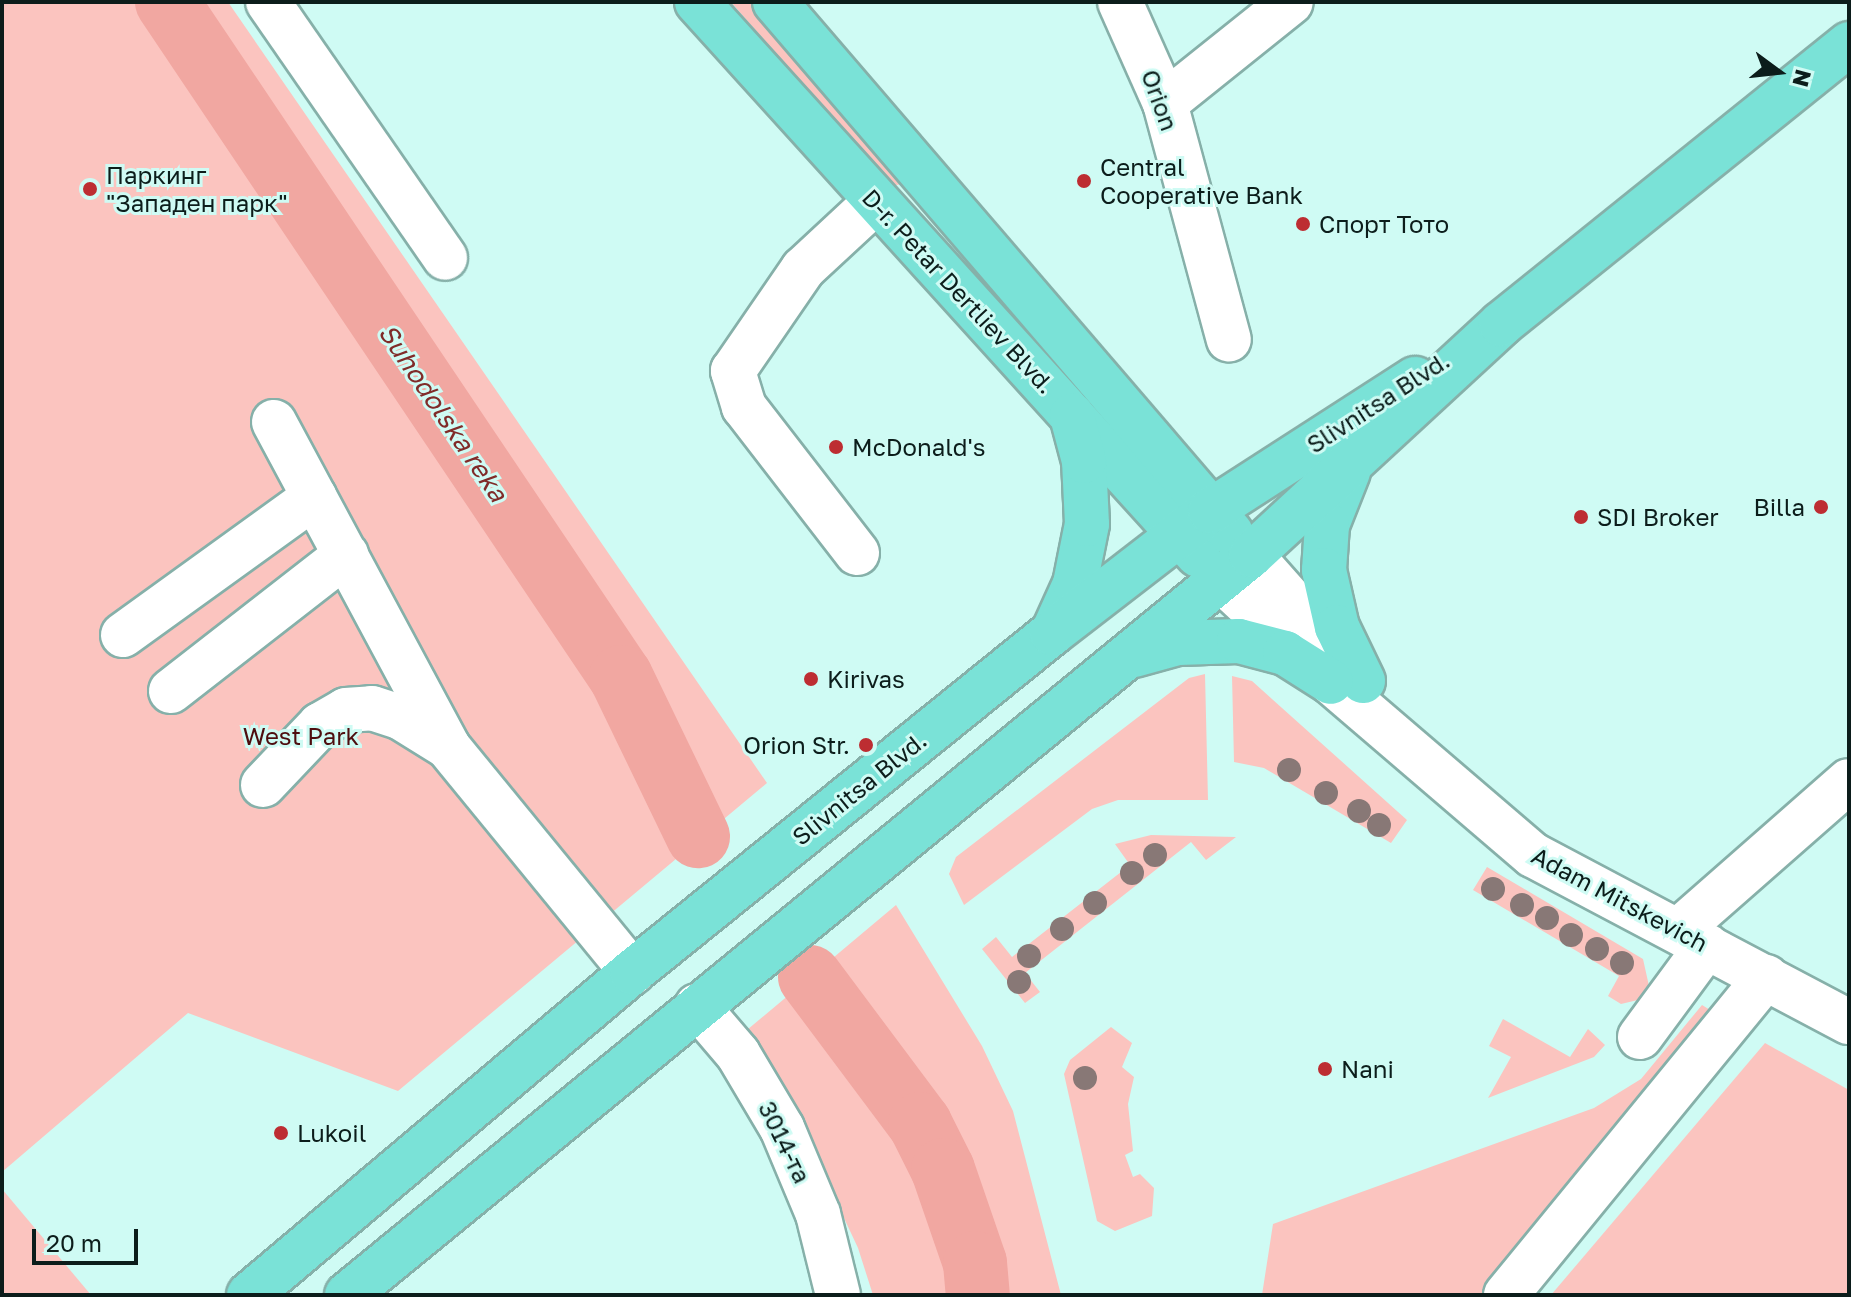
<!DOCTYPE html>
<html>
<head>
<meta charset="utf-8">
<style>
	body { margin:0 }
	#map { position:relative; width:1851px; height:1297px; overflow:hidden; background:#cffbf4; font-family:"Golos Text",sans-serif }
	div>[style] { position:absolute }
	[style*='--x'] { left:calc(var(--x)*1px); top:calc(var(--y)*1px); width:calc(var(--w)*1px); rotate:calc(var(--a)*1deg) }
	.green>* { inset:0; background:#fbc4bf }
	.river>* { height:64px; margin:-32px; padding:0 32px; transform-origin:32px; border-radius:32px; background:#f1a7a1 }
	.roads { filter:drop-shadow(2px 0 #86b0a9) drop-shadow(-2px 0 #86b0a9) drop-shadow(0 2px #86b0a9) drop-shadow(0 -2px #86b0a9) }
	.minor>* { height:44px; margin:-22px; padding:0 22px; transform-origin:22px; border-radius:22px; background:#fff }
	.major>* { height:44px; margin:-22px; padding:0 22px; transform-origin:22px; border-radius:22px; background:#7ae2d7 }
	.trees>* { width:24px; height:24px; margin:-12px; border-radius:50%; background:#887876 }
	.dots>* { width:22px; height:22px; translate:-50% -50%; box-sizing:border-box; border:4px solid #cffbf4; border-radius:50% }
	span { translate:-50% -50%; white-space:nowrap; text-align:center; line-height:1.15; -webkit-text-stroke:6px #cffbf4; paint-order:stroke }
	.street-label { font-size:24px; color:#0c1d1b }
	.poi-label { font-size:24px; color:#0c1d1b }
	.left { translate:0 -50%; text-align:left }
	.right { translate:-100% -50%; text-align:right }
	.park-label { font-size:24px; color:#4e0d0f }
	.water-label { font-size:26px; color:#802b29; font-style:italic }
	.frame { position:absolute; inset:0; border:4px solid #0c1d1b; pointer-events:none }
	.north { position:absolute; left:1739px; top:32px; width:80px; height:80px; -webkit-text-stroke:6px #cffbf4; paint-order:stroke; rotate:105deg; font-size:22px; font-weight:700; line-height:32px; text-align:center; color:#0c1d1b }
	.north::after { content:''; display:block; margin:auto; width:28px; height:36px; background:#0c1d1b; clip-path:polygon(50% 0,100% 100%,50% 72%,0 100%) }
	.scale { position:absolute; left:32px; top:1229px; width:106px; height:36px; box-sizing:border-box; border:4px solid #0c1d1b; border-top:0; padding-left:10px; font-size:24px; line-height:28px; white-space:nowrap; color:#0c1d1b; -webkit-text-stroke:6px #cffbf4; paint-order:stroke }
</style>
</head>
<body>
<div id="map">
	<div class="green">
		<div style="clip-path:polygon(2px 2px,228px 2px,767px 783px,398px 1091px,188px 1013px,2px 1172px)"></div>
		<div style="clip-path:polygon(731px 2px,754px 2px,903px 184px,890px 186px)"></div>
		<div style="clip-path:polygon(1205px 674px,1208px 800px,1118px 800px,1092px 809px,964px 905px,949px 874px,956px 857px,1189px 678px)"></div>
		<div style="clip-path:polygon(1232px 676px,1252px 681px,1407px 820px,1391px 843px,1264px 768px,1234px 762px)"></div>
		<div style="clip-path:polygon(1151px 835px,1236px 837px,1206px 860px,1191px 842px,1025px 973px,1040px 992px,1025px 1003px,982px 949px,996px 937px,1012px 957px,1130px 865px,1115px 844px)"></div>
		<div style="clip-path:polygon(1487px 867px,1643px 959px,1649px 986px,1642px 999px,1621px 1004px,1608px 996px,1619px 976px,1473px 890px)"></div>
		<div style="clip-path:polygon(896px 905px,982px 1046px,1013px 1111px,1061px 1295px,873px 1295px,858px 1248px,807px 1139px,741px 1035px)"></div>
		<div style="clip-path:polygon(1702px 1005px,1715px 1013px,1485px 1295px,1262px 1295px,1273px 1224px,1594px 1108px,1641px 1079px)"></div>
		<div style="clip-path:polygon(1503px 1019px,1570px 1057px,1588px 1029px,1605px 1045px,1594px 1057px,1488px 1098px,1511px 1057px,1489px 1046px)"></div>
		<div style="clip-path:polygon(1111px 1027px,1132px 1043px,1122px 1067px,1134px 1077px,1128px 1104px,1133px 1151px,1125px 1155px,1133px 1177px,1140px 1174px,1154px 1188px,1152px 1216px,1115px 1231px,1097px 1221px,1064px 1074px,1070px 1060px)"></div>
		<div style="clip-path:polygon(1765px 1043px,1849px 1090px,1849px 1295px,1551px 1295px)"></div>
		<div style="clip-path:polygon(2px 1189px,44px 1239px,91px 1295px,2px 1295px)"></div>
	</div>
	<div class="river">
		<div style="--x:167;--y:2;--w:813;--a:56.08"></div>
		<div style="--x:621;--y:677;--w:177;--a:64.2"></div>
		<div style="--x:810;--y:977;--w:184;--a:53.2"></div>
		<div style="--x:920;--y:1124;--w:51;--a:63.4"></div>
		<div style="--x:943;--y:1170;--w:98;--a:71"></div>
		<div style="--x:975;--y:1263;--w:32;--a:85"></div>
	</div>
	<div class="roads">
		<div class="minor">
			<div style="--x:268;--y:2;--w:311;--a:55.3"></div>
			<div style="--x:1120;--y:2;--w:111;--a:66"></div>
			<div style="--x:1165;--y:103;--w:245;--a:74.9"></div>
			<div style="--x:1165;--y:103;--w:161;--a:-38.7"></div>
			<div style="--x:274;--y:422;--w:369;--a:61.8"></div>
			<div style="--x:448;--y:747;--w:291;--a:50.7"></div>
			<div style="--x:857;--y:553;--w:185;--a:-127.7"></div>
			<div style="--x:744;--y:407;--w:38;--a:-107"></div>
			<div style="--x:733;--y:371;--w:124;--a:-55.5"></div>
			<div style="--x:803;--y:269;--w:98;--a:-42.9"></div>
			<div style="--x:1251;--y:555;--w:152;--a:48.5"></div>
			<div style="--x:1221;--y:580;--w:150;--a:42.8"></div>
			<div style="--x:1331;--y:682;--w:266;--a:40.6"></div>
			<div style="--x:1533;--y:855;--w:357;--a:27.9"></div>
			<div style="--x:123;--y:635;--w:236;--a:-35.8"></div>
			<div style="--x:171;--y:691;--w:222;--a:-37.9"></div>
			<div style="--x:263;--y:785;--w:83;--a:-46.5"></div>
			<div style="--x:320;--y:725;--w:30;--a:-30"></div>
			<div style="--x:346;--y:710;--w:26;--a:-4"></div>
			<div style="--x:372;--y:708;--w:29;--a:18"></div>
			<div style="--x:400;--y:717;--w:57;--a:32"></div>
			<div style="--x:1678;--y:931;--w:227;--a:-41.3"></div>
			<div style="--x:697;--y:1006;--w:63;--a:49.5"></div>
			<div style="--x:738;--y:1054;--w:86;--a:59.3"></div>
			<div style="--x:782;--y:1128;--w:93;--a:67.3"></div>
			<div style="--x:818;--y:1214;--w:83;--a:76.1"></div>
			<div style="--x:1640;--y:1037;--w:113;--a:-53.6"></div>
			<div style="--x:1506;--y:1295;--w:411;--a:-50.7"></div>
		</div>
		<div class="major">
			<div style="--x:697;--y:2;--w:746;--a:47.82"></div>
			<div style="--x:775;--y:2;--w:700;--a:49.35"></div>
			<div style="--x:1348;--y:472;--w:57;--a:111.6"></div>
			<div style="--x:1327;--y:525;--w:45;--a:93.8"></div>
			<div style="--x:1324;--y:570;--w:58;--a:77.2"></div>
			<div style="--x:1337;--y:627;--w:60;--a:64.3"></div>
			<div style="--x:1055;--y:628;--w:48;--a:-65.6"></div>
			<div style="--x:1075;--y:584;--w:61;--a:-78.7"></div>
			<div style="--x:1087;--y:524;--w:63;--a:-92.7"></div>
			<div style="--x:1084;--y:461;--w:47;--a:-104.9"></div>
			<div style="--x:1134;--y:655;--w:46;--a:-15.3"></div>
			<div style="--x:1178;--y:643;--w:61;--a:-1.9"></div>
			<div style="--x:1239;--y:641;--w:48;--a:14.6"></div>
			<div style="--x:1285;--y:653;--w:54;--a:32.2"></div>
			<div style="--x:249;--y:1295;--w:501;--a:-40.14"></div>
			<div style="--x:632;--y:972;--w:540;--a:-38.91"></div>
			<div style="--x:1052;--y:633;--w:200;--a:-37.7"></div>
			<div style="--x:1210;--y:511;--w:244;--a:-32.8"></div>
			<div style="--x:347;--y:1295;--w:1168;--a:-39.3"></div>
			<div style="--x:1251;--y:555;--w:340;--a:-42.7"></div>
			<div style="--x:1501;--y:324;--w:447;--a:-38.8"></div>
		</div>
	</div>
	<div class="trees">
		<div style="left:1289px;top:770px"></div>
		<div style="left:1326px;top:793px"></div>
		<div style="left:1359px;top:811px"></div>
		<div style="left:1379px;top:825px"></div>
		<div style="left:1155px;top:855px"></div>
		<div style="left:1132px;top:873px"></div>
		<div style="left:1493px;top:889px"></div>
		<div style="left:1095px;top:903px"></div>
		<div style="left:1522px;top:905px"></div>
		<div style="left:1547px;top:918px"></div>
		<div style="left:1062px;top:929px"></div>
		<div style="left:1571px;top:935px"></div>
		<div style="left:1597px;top:949px"></div>
		<div style="left:1029px;top:956px"></div>
		<div style="left:1622px;top:963px"></div>
		<div style="left:1019px;top:982px"></div>
		<div style="left:1085px;top:1078px"></div>
	</div>
	<div class="dots">
		<div style="left:1084px;top:181px;background:#bd2d32"></div>
		<div style="left:90px;top:189px;background:#bd2d32"></div>
		<div style="left:1303px;top:224px;background:#bd2d32"></div>
		<div style="left:836px;top:447px;background:#bd2d32"></div>
		<div style="left:1821px;top:507px;background:#bd2d32"></div>
		<div style="left:1581px;top:517px;background:#bd2d32"></div>
		<div style="left:811px;top:679px;background:#bd2d32"></div>
		<div style="left:866px;top:745px;background:#bd2d32"></div>
		<div style="left:1325px;top:1069px;background:#bd2d32"></div>
		<div style="left:281px;top:1133px;background:#bd2d32"></div>
	</div>
	<div class="street-label">
		<span style="left:1160px;top:100px;rotate:70deg">Orion</span>
		<span style="left:959px;top:291px;rotate:47deg">D-r. Petar Dertliev Blvd.</span>
		<span style="left:1378px;top:402px;rotate:-33deg">Slivnitsa Blvd.</span>
		<span style="left:859px;top:788px;rotate:-39deg">Slivnitsa Blvd.</span>
		<span style="left:1620px;top:899px;rotate:28deg">Adam Mitskevich</span>
		<span style="left:785px;top:1142px;rotate:64deg">3014-та</span>
	</div>
	<div class="poi-label">
		<span class="left" style="left:1100px;top:181px">Central<br>Cooperative Bank</span>
		<span class="left" style="left:106px;top:189px">Паркинг<br>"Западен парк"</span>
		<span class="left" style="left:1319px;top:224px">Спорт Тото</span>
		<span class="left" style="left:852px;top:447px">McDonald's</span>
		<span class="right" style="left:1805px;top:507px">Billa</span>
		<span class="left" style="left:1597px;top:517px">SDI Broker</span>
		<span class="left" style="left:827px;top:679px">Kirivas</span>
		<span class="right" style="left:850px;top:745px">Orion Str.</span>
		<span class="left" style="left:1341px;top:1069px">Nani</span>
		<span class="left" style="left:297px;top:1133px">Lukoil</span>
	</div>
	<div class="park-label">
		<span style="left:301px;top:736px">West Park</span>
	</div>
	<div class="water-label">
		<span style="left:443px;top:413px;rotate:56deg">Suhodolska reka</span>
	</div>
	<div class="frame"></div>
	<div class="north">N</div>
	<div class="scale">20 m</div>
</div>
</body>
</html>
